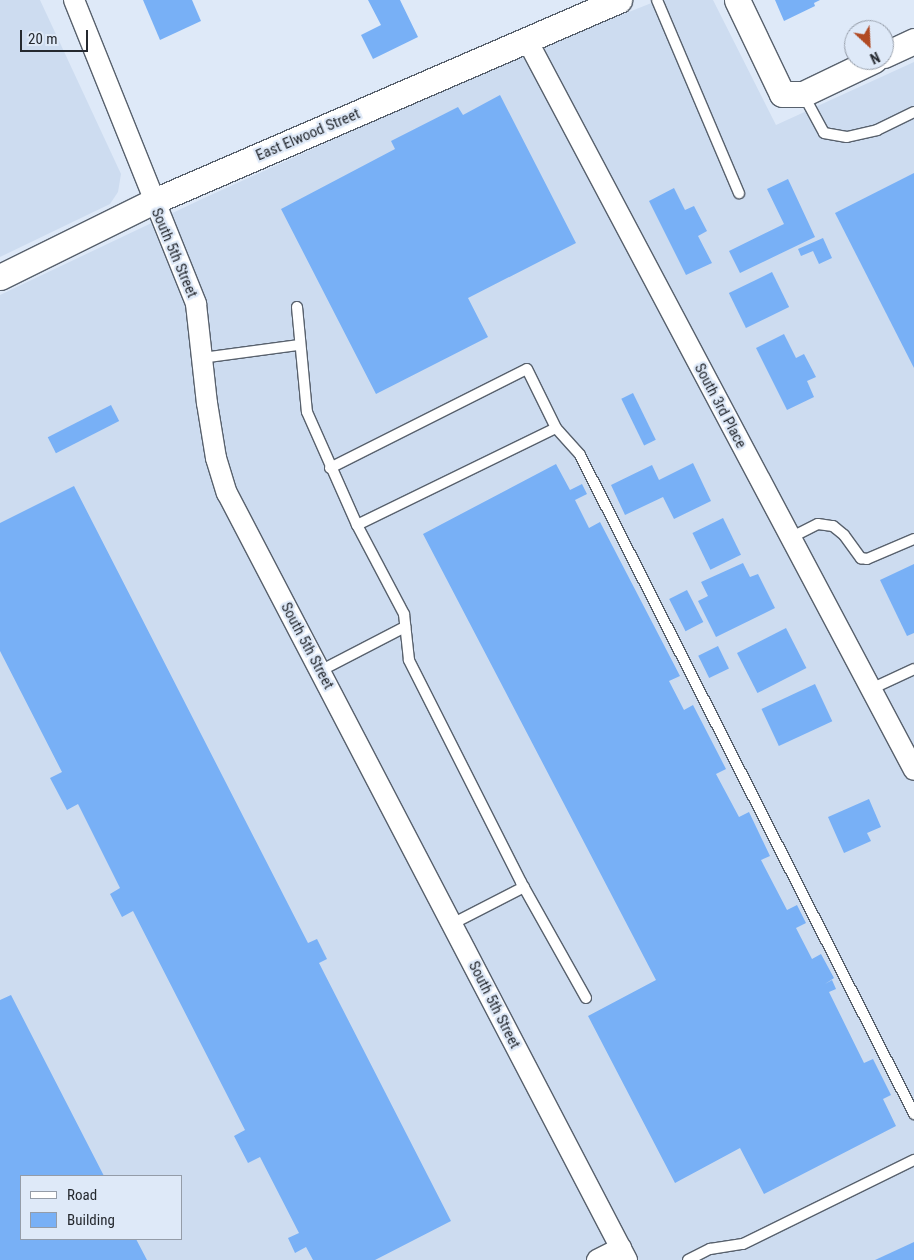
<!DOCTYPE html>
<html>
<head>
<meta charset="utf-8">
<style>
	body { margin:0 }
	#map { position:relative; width:914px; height:1260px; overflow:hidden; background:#dee9f8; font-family:"Roboto Condensed",sans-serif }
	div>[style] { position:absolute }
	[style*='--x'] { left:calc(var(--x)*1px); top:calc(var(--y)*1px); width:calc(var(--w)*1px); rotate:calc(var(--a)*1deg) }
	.built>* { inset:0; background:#cddcf0 }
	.building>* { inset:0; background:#78b0f6; transform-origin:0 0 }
	.roads { filter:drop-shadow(1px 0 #58616d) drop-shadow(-1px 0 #58616d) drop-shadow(0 1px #58616d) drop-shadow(0 -1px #58616d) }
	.service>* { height:10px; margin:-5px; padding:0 5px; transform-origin:5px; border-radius:5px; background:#fff }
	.minor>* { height:20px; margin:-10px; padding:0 10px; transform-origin:10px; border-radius:10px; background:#fff }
	.tertiary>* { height:25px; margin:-12.5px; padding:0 12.5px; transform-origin:12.5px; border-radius:12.5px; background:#fff }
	span { translate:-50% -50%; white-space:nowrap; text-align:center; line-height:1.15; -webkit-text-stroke:4.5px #dee9f8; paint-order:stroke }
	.street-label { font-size:15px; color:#25292f }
	.legend { position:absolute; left:20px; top:1175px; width:162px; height:65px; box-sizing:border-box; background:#dee9f8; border:1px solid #949ca8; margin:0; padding:6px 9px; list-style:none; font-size:15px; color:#25292f }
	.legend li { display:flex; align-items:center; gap:10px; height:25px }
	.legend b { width:25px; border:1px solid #949ca8 }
	.north { position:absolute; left:844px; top:20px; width:50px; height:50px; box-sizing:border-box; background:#dee9f8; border:1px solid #949ca8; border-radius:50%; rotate:155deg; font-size:14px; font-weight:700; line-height:20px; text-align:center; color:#25292f }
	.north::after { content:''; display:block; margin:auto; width:18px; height:22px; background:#b14a23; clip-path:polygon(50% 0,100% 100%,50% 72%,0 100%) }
	.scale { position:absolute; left:20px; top:30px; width:68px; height:22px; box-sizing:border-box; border:2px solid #25292f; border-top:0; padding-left:6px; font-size:15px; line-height:18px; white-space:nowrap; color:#25292f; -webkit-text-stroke:4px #dee9f8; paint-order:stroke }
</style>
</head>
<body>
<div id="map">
	<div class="built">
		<div style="clip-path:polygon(0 0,40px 0,121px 174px,118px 192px,110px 204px,0 257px)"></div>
		<div style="clip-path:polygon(evenodd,659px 0,713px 0,776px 125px,914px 62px,914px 1260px,0 1260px,0 295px,202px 199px,516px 57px,659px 0,21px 1176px,181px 1176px,181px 1239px,21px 1239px,21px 1176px)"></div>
	</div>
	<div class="building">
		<div style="clip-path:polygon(143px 0,192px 0,201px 21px,160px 40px)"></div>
		<div style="clip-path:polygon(368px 0,400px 0,418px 37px,373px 59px,361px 35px,381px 25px)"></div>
		<div style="clip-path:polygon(775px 0,820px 0,814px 3px,815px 6px,784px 21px)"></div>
		<div style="clip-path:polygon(500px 95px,576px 243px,468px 298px,488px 337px,376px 394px,281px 209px,395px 149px,391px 141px,458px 107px,463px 115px)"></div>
		<div style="clip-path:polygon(914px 173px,914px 368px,835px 213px)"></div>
		<div style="clip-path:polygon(788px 179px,815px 237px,740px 273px,729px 251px,784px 224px,767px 189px)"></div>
		<div style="clip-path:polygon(674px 188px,685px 210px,694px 206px,707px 231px,698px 236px,712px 263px,686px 275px,649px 201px)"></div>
		<div style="clip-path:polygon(823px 238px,832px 258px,819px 264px,813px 251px,801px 256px,798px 249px)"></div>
		<div style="left:772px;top:272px;width:39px;height:48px;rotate:64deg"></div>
		<div style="clip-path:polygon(784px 334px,796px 358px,804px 354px,816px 377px,807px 381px,814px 397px,787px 410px,756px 348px)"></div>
		<div style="left:633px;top:393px;width:52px;height:13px;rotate:64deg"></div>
		<div style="left:111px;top:405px;width:18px;height:71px;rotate:63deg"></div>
		<div style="clip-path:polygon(693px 463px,711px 501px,674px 519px,663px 497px,625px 515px,611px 485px,652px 465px,659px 480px)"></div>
		<div style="clip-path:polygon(556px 464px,570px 490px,582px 484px,587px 494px,575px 500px,589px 528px,600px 522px,680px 676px,669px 681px,684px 710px,693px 705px,726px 769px,716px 774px,739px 817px,749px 812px,770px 856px,761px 860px,787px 910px,797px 905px,806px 923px,796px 928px,812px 959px,821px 954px,834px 978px,825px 984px,832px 980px,836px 989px,829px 992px,864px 1063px,873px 1059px,891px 1095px,883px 1099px,896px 1126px,764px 1194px,740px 1148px,675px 1183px,588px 1016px,656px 980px,423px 534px)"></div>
		<div style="clip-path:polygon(74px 486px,308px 943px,317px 939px,327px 959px,319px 963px,451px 1221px,375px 1260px,313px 1260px,306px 1247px,295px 1253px,288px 1238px,299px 1233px,260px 1157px,248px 1163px,234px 1136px,245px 1130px,133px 911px,122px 917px,110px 894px,120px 888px,78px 804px,67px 810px,50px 778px,62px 772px,0 651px,0 523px)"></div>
		<div style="left:723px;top:518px;width:41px;height:34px;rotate:64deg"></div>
		<div style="clip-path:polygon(743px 563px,750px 577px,758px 574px,775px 608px,716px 637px,698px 601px,708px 596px,701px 582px)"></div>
		<div style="clip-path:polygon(914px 564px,914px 633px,907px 636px,880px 580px)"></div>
		<div style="left:687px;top:590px;width:36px;height:20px;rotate:63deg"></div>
		<div style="left:786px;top:628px;width:45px;height:55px;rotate:63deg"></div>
		<div style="left:718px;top:646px;width:25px;height:22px;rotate:64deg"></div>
		<div style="left:815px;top:684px;width:41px;height:59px;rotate:65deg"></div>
		<div style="clip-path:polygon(869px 799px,881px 827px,867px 833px,871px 841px,844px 853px,828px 817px)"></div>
		<div style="clip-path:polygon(11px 995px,104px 1176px,21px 1176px,21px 1239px,136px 1239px,147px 1260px,0 1260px,0 1000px)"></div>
		<div style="clip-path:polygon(914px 1242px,914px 1260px,875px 1260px)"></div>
	</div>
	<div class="roads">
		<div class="service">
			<div style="--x:657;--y:0;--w:210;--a:67"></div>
			<div style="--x:803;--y:94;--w:44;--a:61.7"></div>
			<div style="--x:824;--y:133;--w:23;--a:10"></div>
			<div style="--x:847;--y:137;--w:31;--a:-13"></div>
			<div style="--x:877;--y:130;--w:41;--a:-25.9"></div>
			<div style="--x:297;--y:307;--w:105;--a:84.6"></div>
			<div style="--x:307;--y:412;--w:124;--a:66.1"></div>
			<div style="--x:202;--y:358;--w:97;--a:-7.7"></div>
			<div style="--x:330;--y:468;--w:220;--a:-26.7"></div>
			<div style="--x:527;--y:369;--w:66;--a:63.8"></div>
			<div style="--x:790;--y:538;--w:31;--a:-27"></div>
			<div style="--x:818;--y:524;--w:15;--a:8"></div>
			<div style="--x:833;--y:526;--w:14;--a:39"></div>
			<div style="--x:844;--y:535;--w:29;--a:54"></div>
			<div style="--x:861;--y:558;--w:6;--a:9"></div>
			<div style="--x:867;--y:559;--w:51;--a:-23.1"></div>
			<div style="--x:320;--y:671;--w:96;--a:-27.4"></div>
			<div style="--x:871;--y:689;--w:47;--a:-24.9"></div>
			<div style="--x:452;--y:924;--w:81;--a:-27.2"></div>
			<div style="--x:586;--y:998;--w:133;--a:-119.3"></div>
			<div style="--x:521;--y:882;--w:249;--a:-116.8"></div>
			<div style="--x:409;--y:660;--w:46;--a:-96.2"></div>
			<div style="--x:404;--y:614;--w:101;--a:-117.8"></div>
			<div style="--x:357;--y:525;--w:221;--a:-26"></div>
			<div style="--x:556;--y:428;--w:36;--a:48"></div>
			<div style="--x:580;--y:455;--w:739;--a:63.12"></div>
			<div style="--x:688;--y:1260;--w:25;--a:-27"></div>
			<div style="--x:710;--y:1249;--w:33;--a:-9"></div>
			<div style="--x:743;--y:1244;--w:191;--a:-26.2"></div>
		</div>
		<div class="minor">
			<div style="--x:74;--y:0;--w:328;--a:68.1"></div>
			<div style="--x:196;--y:304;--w:100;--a:83.7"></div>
			<div style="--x:207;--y:403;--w:56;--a:80.7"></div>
			<div style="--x:216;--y:458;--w:37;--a:73"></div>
			<div style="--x:227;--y:493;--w:865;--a:62.46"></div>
			<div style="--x:527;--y:40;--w:826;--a:62.07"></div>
			<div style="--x:597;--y:1260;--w:27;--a:-27"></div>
		</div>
		<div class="tertiary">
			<div style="--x:737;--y:0;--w:104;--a:64.4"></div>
			<div style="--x:782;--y:94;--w:21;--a:0"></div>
			<div style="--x:803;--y:94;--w:79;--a:-25.6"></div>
			<div style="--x:884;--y:55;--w:33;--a:-25"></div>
			<div style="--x:0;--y:277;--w:169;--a:-26.3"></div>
			<div style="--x:152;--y:202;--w:509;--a:-23.39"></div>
		</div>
	</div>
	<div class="street-label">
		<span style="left:308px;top:135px;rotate:-23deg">East Elwood Street</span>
		<span style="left:174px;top:253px;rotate:67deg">South 5th Street</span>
		<span style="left:720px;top:406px;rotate:62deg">South 3rd Place</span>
		<span style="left:307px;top:646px;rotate:62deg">South 5th Street</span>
		<span style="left:494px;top:1005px;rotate:63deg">South 5th Street</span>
	</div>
	<ul class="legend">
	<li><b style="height:6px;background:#fff"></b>Road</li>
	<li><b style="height:14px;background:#78b0f6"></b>Building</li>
	</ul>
	<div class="north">N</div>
	<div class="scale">20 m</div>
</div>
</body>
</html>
